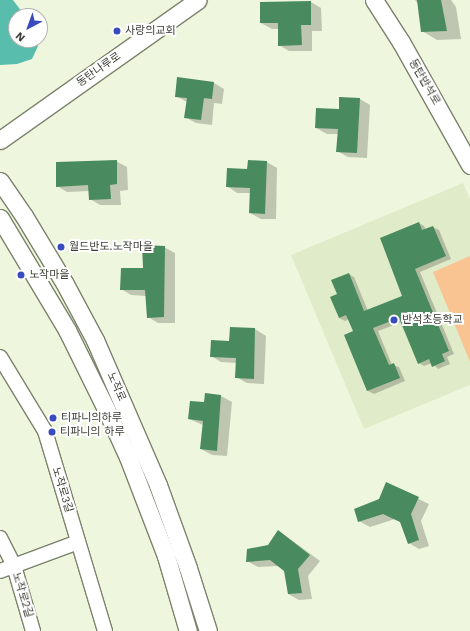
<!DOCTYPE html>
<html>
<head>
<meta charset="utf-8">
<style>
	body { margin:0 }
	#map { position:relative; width:470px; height:631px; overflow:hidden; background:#eef7dd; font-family:"Work Sans","Noto Sans KR",sans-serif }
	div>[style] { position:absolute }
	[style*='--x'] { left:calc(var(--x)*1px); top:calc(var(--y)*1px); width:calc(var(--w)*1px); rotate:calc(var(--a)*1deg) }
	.built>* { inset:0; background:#e0ebca }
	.green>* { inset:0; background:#fac492 }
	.water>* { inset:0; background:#58bdad }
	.shadow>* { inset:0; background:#0003 }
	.building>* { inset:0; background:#498b5e }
	.roads { filter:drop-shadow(1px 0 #7b836c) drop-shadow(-1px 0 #7b836c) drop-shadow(0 1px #7b836c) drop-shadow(0 -1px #7b836c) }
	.minor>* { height:14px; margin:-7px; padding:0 7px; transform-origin:7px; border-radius:7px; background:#fff }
	.tertiary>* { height:17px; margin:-8.5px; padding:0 8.5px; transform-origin:8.5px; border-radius:8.5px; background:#fff }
	.dots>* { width:11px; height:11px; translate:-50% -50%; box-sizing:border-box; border:2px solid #fff; border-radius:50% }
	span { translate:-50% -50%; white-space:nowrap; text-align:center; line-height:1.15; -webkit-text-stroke:4px #fff; paint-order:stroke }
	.poi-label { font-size:11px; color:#3b3e34 }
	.left { translate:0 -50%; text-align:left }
	.street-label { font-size:11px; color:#3b3e34 }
	.north { position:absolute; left:8px; top:8px; width:40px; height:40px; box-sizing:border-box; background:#fff; border:1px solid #b1b2ae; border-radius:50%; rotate:221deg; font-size:11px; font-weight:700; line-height:16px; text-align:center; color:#3b3e34 }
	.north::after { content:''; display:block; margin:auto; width:14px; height:18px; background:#394cbf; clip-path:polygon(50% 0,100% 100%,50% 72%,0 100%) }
</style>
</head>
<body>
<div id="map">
	<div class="built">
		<div style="clip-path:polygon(463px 183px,470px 199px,470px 385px,364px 429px,291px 255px)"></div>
	</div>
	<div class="green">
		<div style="clip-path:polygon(470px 256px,470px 362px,433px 272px)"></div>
	</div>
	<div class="water">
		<div style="clip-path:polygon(0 0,13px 0,25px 16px,16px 16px,16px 40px,38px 40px,38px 46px,32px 59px,17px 64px,0 65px)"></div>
	</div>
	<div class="shadow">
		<div style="clip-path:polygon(415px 0,451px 0,456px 7px,461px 39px,437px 40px,422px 31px,418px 4px)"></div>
		<div style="clip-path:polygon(311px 2px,321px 8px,322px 31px,312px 31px,312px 51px,289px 51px,279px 45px,279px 29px,272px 29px,261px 23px)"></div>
		<div style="clip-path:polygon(214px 83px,224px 89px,222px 104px,214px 103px,212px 125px,196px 123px,185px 117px,187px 102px,176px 96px)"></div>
		<div style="clip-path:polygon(360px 99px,370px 105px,367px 158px,348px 157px,337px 151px,338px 134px,327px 134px,316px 128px)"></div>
		<div style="clip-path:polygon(116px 161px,127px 167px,128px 190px,120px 191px,121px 205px,100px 205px,90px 199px,89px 191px,67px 192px,57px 186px)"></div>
		<div style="clip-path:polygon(267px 162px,277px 168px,276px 219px,261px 219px,250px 213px,251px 193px,237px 193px,227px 186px)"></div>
		<div style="clip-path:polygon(419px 223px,424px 226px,426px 230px,433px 227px,439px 230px,451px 259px,420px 272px,454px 354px,447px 357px,450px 364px,438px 369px,432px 363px,424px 366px,419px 363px,402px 322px,378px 331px,392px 365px,399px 367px,405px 381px,374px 394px,368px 391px,345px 336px,354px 332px,349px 319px,345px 321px,339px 318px,339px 295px,349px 274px,354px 277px,368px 311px,403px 296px)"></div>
		<div style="clip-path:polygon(164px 247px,175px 253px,175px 323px,158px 323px,148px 317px,146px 296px,131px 295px,121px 289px,144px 269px)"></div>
		<div style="clip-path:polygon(231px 328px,255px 329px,266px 336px,264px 384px,247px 383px,236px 377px,236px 363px,221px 362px,211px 356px,230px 342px)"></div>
		<div style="clip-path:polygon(206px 394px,221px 396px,232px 402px,227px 456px,212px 455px,201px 449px,203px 425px,189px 419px,205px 403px)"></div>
		<div style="clip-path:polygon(387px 484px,429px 504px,421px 521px,429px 546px,419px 549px,409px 543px,401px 522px,395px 519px,370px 527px,359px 521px,380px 500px)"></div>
		<div style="clip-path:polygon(279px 531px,320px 561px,308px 576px,312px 599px,299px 600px,288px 594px,285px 570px,279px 566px,258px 567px,247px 561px,269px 546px)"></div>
	</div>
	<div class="building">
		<div style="clip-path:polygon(417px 0,441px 0,447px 31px,421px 32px)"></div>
		<div style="clip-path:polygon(311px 1px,311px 25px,301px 25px,302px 45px,278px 46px,278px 23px,260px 23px,260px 2px)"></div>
		<div style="clip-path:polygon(177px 77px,214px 82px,212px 99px,204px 98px,201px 120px,184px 118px,187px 98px,175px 97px)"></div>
		<div style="clip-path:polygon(339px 97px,360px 98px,357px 153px,336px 152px,338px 129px,315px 128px,316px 108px,339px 109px)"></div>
		<div style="clip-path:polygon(117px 160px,117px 184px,110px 185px,111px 199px,89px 200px,88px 185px,56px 187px,56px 162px)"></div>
		<div style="clip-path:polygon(248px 160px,267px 161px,265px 214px,249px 213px,250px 188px,226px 187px,227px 168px,247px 169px)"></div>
		<div style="clip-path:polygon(419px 222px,422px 230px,433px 226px,446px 256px,415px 269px,449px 351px,442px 354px,445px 361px,432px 367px,429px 359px,418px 364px,399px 318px,373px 328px,389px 365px,394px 363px,400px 378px,367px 391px,344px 335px,353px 331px,346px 315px,339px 318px,330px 297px,337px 294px,331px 280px,349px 273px,364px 311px,402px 296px,380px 238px)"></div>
		<div style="clip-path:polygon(142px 245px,165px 246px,164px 317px,147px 318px,145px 290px,120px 290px,121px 268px,143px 268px)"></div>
		<div style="clip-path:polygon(230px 327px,255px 328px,254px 379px,235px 378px,236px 358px,210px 357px,211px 340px,229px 341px)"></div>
		<div style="clip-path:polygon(205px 393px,221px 395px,217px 451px,200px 449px,203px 421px,188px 419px,190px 401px,204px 402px)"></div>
		<div style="clip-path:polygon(386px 482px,419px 497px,411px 514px,419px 540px,408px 544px,400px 522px,383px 514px,358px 522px,354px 509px,379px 499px)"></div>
		<div style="clip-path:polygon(278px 530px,310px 555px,298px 569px,302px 593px,288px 594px,284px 571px,270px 560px,246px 562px,247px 549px,268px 545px)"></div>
	</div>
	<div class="roads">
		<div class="minor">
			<div style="--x:0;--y:357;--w:87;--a:58.7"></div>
			<div style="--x:45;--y:431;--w:209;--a:73.3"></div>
			<div style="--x:0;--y:538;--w:31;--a:63"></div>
			<div style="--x:14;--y:566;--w:68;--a:73.7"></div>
			<div style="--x:0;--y:571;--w:83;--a:-20.4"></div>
		</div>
		<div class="tertiary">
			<div style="--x:374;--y:0;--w:50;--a:57.3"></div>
			<div style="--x:401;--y:42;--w:141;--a:60.7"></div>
			<div style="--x:0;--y:140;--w:242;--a:-35.3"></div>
			<div style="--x:0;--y:181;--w:42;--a:55.6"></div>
			<div style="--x:24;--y:216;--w:79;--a:58.9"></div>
			<div style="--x:65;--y:284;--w:64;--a:61.8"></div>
			<div style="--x:95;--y:340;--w:158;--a:66.5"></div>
			<div style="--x:158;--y:485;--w:88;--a:70.1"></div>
			<div style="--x:188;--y:568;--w:66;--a:72.4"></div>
			<div style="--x:0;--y:218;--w:131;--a:59.1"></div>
			<div style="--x:67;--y:330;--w:88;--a:63.7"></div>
			<div style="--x:106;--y:409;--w:53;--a:65.4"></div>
			<div style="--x:128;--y:457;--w:106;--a:69"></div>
			<div style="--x:166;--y:556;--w:78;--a:73.7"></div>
		</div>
	</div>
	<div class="dots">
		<div style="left:117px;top:31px;background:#394cbf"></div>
		<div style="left:61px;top:247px;background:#394cbf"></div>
		<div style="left:21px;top:275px;background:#394cbf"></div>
		<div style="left:394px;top:320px;background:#394cbf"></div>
		<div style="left:53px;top:418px;background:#394cbf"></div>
		<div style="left:52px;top:432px;background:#394cbf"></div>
	</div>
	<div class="poi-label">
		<span class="left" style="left:125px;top:31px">사랑의교회</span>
		<span class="left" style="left:69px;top:247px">월드반도.노작마을</span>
		<span class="left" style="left:29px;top:275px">노작마을</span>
		<span class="left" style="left:402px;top:320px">반석초등학교</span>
		<span class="left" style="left:61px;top:418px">티파니의하루</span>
		<span class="left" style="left:60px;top:432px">티파니의 하루</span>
	</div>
	<div class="street-label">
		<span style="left:99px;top:70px;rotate:-35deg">동탄나루로</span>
		<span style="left:424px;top:82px;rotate:60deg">동탄반석로</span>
		<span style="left:116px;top:387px;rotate:66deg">노작로</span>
		<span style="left:62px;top:490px;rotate:73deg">노작로3길</span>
		<span style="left:22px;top:595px;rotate:73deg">노작로2길</span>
	</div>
	<div class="north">N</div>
</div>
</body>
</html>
